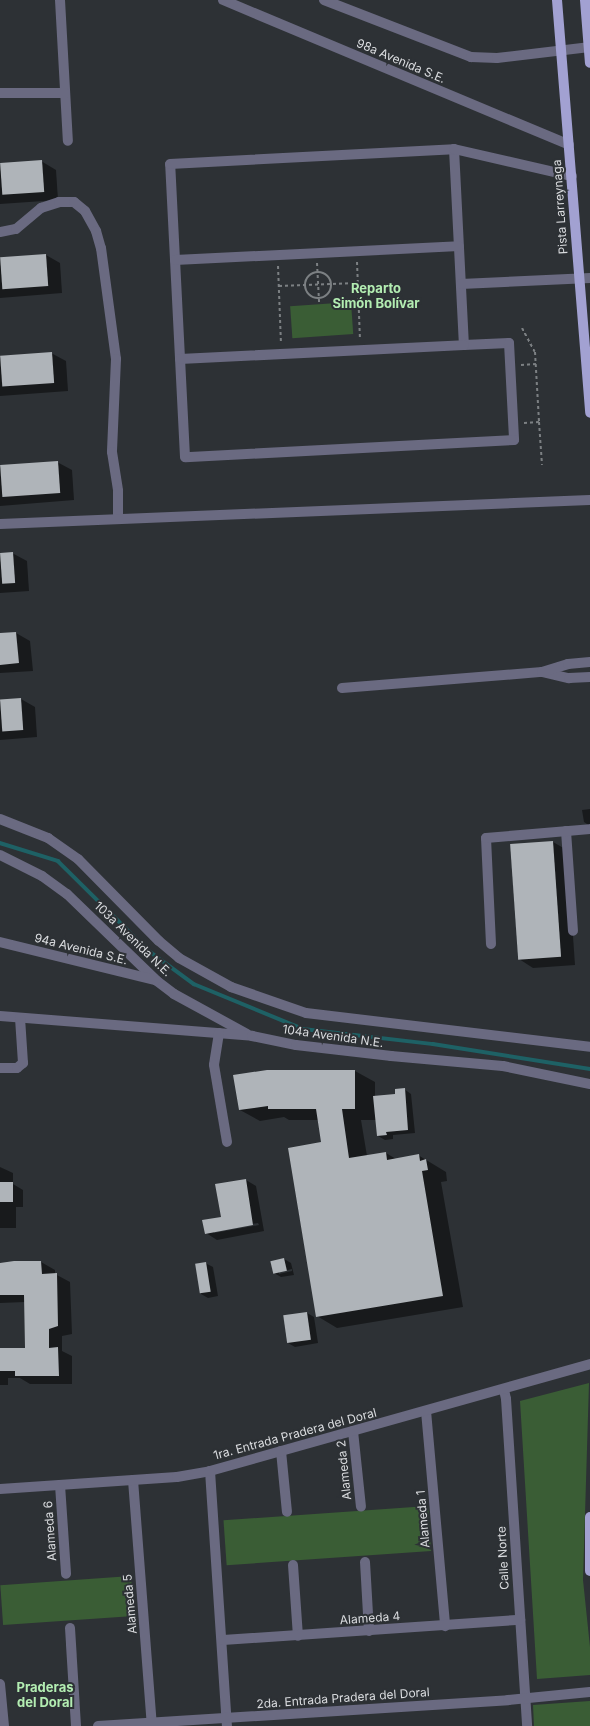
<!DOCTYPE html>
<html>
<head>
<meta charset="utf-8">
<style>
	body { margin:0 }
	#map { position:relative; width:590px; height:1726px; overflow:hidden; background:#2d3135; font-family:Inter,sans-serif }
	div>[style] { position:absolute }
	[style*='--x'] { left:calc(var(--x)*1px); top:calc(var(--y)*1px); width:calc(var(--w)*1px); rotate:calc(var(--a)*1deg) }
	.green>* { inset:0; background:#3a5d35; transform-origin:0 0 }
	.shadow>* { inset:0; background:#0007 }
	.stream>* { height:3.5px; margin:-1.75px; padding:0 1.75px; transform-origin:1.75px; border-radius:1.75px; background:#1e6165 }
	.building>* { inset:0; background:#afb4b9; transform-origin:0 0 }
	.path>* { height:2px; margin-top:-1px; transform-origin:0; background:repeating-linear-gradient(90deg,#7c8083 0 3px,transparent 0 6px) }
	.path>.ring { margin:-1px; padding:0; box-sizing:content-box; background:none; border:2px solid #7c8083; border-radius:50% }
	.minor>* { height:10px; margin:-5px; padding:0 5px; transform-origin:5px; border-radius:5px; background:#6a6a81 }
	.major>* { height:10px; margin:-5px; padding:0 5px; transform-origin:5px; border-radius:5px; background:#a2a1d2 }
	span { translate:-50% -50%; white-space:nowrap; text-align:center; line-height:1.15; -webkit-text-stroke:4px #2d3135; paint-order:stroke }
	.street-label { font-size:12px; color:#dadcdf }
	.neighbourhood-label { font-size:13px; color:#b3edb2; font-weight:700 }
</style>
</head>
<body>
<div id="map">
	<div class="green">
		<div style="left:351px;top:302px;width:32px;height:61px;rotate:86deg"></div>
		<div style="clip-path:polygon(589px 1383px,583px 1580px,590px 1647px,590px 1675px,537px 1679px,520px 1401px)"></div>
		<div style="left:428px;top:1506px;width:45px;height:205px;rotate:86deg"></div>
		<div style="left:131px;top:1576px;width:40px;height:131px;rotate:86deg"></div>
		<div style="clip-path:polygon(590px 1701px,590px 1726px,534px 1726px,533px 1705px)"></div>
	</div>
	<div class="shadow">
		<div style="clip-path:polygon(41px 161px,56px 170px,58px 200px,0 204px,0 164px)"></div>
		<div style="clip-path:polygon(46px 255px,60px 263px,62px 293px,0 298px,0 258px)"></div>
		<div style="clip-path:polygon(51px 353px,66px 361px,68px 391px,0 396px,0 356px)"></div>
		<div style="clip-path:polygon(57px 462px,72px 470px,74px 500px,0 506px,0 466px)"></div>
		<div style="clip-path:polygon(12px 553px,27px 561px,29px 591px,0 593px,0 554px)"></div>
		<div style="clip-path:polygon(16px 633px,30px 641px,33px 671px,0 673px,0 634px)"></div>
		<div style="clip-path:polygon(21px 699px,35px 707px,37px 737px,0 740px,0 701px)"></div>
		<div style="clip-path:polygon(590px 809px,590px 826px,584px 822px,582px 810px)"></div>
		<div style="clip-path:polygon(553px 842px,567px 850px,575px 965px,533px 968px,519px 959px)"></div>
		<div style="clip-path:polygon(355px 1071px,375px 1082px,375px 1097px,396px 1095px,404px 1089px,411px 1094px,415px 1133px,393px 1135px,393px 1139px,385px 1140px,378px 1136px,376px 1120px,361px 1120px,367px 1156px,386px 1153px,396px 1159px,418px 1155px,446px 1172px,447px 1181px,441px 1182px,463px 1307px,337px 1328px,317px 1316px,298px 1208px,322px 1143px,319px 1120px,289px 1120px,284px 1117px,260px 1121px,240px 1110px)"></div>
		<div style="clip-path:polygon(0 1167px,13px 1173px,13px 1184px,23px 1190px,23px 1207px,16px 1207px,16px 1228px,0 1228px)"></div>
		<div style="clip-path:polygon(evenodd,246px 1180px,256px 1186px,264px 1231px,217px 1240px,206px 1233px,222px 1218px,246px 1180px,258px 1223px,259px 1225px,214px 1233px,214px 1231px,258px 1223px)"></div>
		<div style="clip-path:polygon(evenodd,284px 1259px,291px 1263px,294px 1275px,281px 1277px,274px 1273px,272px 1262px,284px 1259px,292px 1269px,292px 1271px,279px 1274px,279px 1272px,292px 1269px)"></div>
		<div style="clip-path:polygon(41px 1262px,55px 1270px,55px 1274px,70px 1282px,72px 1334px,62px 1336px,62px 1351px,72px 1356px,72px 1384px,30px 1384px,20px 1378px,8px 1378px,8px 1385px,0 1385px,0 1349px,26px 1349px,25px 1302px,0 1303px,0 1264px)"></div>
		<div style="clip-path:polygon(205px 1263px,213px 1267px,218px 1296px,208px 1298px,201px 1294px)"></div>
		<div style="clip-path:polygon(307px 1313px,314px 1317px,318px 1343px,295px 1347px,288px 1343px)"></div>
	</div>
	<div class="stream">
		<div style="--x:0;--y:843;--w:61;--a:17.2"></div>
		<div style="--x:58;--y:861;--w:128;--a:44.7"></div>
		<div style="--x:149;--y:951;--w:56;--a:36.3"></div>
		<div style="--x:194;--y:984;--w:118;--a:22.4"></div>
		<div style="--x:303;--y:1029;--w:131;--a:6.6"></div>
		<div style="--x:433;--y:1044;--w:159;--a:9"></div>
	</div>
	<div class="building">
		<div style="left:42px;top:160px;width:32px;height:42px;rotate:86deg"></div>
		<div style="left:46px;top:254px;width:32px;height:46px;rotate:86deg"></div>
		<div style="left:52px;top:352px;width:31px;height:52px;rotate:86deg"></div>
		<div style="left:58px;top:461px;width:32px;height:58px;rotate:86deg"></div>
		<div style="left:13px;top:552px;width:31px;height:13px;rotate:86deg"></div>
		<div style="clip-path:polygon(16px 632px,19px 663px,0 665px,0 633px)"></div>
		<div style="left:21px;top:698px;width:32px;height:21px;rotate:86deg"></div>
		<div style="left:553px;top:841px;width:116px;height:43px;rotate:86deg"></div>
		<div style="clip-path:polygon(267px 1070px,355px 1070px,355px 1109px,342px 1109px,349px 1158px,386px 1152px,387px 1160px,419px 1154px,420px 1161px,426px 1159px,428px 1170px,422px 1171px,443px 1296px,316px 1317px,288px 1148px,321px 1142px,316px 1109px,268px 1109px,268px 1106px,239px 1110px,233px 1075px)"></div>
		<div style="clip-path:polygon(405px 1088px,408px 1130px,386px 1132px,387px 1135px,377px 1136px,373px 1096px,395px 1094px,395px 1089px)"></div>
		<div style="clip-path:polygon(246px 1179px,253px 1225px,205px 1234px,202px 1220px,221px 1217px,215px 1184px)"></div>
		<div style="left:0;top:1182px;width:13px;height:20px"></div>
		<div style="left:284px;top:1258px;width:13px;height:14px;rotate:77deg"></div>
		<div style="clip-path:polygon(14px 1261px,41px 1261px,42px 1274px,57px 1273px,58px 1326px,49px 1329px,49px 1348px,58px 1347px,59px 1376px,15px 1376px,15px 1371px,0 1371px,0 1348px,25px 1348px,24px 1295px,0 1295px,0 1263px)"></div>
		<div style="left:206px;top:1262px;width:30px;height:11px;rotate:81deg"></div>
		<div style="left:307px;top:1312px;width:28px;height:24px;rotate:82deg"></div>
	</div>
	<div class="path">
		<div style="--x:357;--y:262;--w:78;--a:87.8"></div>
		<div style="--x:317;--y:263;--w:39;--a:87"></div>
		<div style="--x:278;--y:266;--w:77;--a:87.8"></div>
		<div class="ring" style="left:305px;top:272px;width:24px;height:24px"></div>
		<div style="--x:279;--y:286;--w:78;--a:-2.2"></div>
		<div style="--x:522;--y:328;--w:27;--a:62"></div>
		<div style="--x:535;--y:352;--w:70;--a:86.7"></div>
		<div style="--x:521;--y:365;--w:15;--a:-4"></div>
		<div style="--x:524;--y:423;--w:15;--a:-4"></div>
		<div style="--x:539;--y:422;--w:43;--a:86"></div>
	</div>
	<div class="minor">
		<div style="--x:60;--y:0;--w:141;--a:86.8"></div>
		<div style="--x:223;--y:0;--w:375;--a:22.7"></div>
		<div style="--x:324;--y:0;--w:158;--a:21.2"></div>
		<div style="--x:471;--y:57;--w:26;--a:2"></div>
		<div style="--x:497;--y:58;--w:94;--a:-6.7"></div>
		<div style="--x:0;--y:93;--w:65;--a:0"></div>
		<div style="--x:454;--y:149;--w:196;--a:87.1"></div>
		<div style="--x:464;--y:345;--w:45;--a:-2.5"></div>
		<div style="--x:509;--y:343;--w:97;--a:87"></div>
		<div style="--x:514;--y:440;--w:329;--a:177"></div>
		<div style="--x:185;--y:457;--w:293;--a:-92.9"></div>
		<div style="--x:170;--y:164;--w:284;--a:-3"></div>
		<div style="--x:454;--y:149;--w:121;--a:12.9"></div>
		<div style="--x:0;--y:232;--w:16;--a:-11"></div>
		<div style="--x:16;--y:229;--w:33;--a:-40"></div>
		<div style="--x:41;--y:208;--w:19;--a:-18"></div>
		<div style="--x:59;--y:202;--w:15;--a:0"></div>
		<div style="--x:74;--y:202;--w:14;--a:39"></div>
		<div style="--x:85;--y:211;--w:23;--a:61"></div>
		<div style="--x:96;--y:231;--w:18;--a:74"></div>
		<div style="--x:101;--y:248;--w:112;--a:82.3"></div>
		<div style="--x:116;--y:359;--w:93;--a:92.5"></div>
		<div style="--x:112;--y:452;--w:39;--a:81"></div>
		<div style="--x:118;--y:491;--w:28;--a:90"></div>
		<div style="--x:175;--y:260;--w:284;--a:-2.8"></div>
		<div style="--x:461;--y:284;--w:129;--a:-2.7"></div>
		<div style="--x:180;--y:359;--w:284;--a:-2.8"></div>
		<div style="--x:0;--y:524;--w:590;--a:-2.33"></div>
		<div style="--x:542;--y:672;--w:28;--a:13"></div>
		<div style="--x:569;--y:678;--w:21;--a:-3"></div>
		<div style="--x:342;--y:688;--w:201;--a:-4.6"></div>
		<div style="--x:542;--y:672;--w:27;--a:-17"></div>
		<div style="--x:568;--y:664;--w:22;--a:-5"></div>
		<div style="--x:0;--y:819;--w:52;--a:21.6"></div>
		<div style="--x:48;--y:838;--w:37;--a:35"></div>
		<div style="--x:78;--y:859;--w:115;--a:45.4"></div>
		<div style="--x:159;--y:941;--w:26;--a:40"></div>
		<div style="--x:179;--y:958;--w:60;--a:29.1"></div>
		<div style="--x:231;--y:987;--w:79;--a:19.1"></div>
		<div style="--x:306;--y:1013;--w:286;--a:6.8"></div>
		<div style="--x:566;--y:831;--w:100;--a:86"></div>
		<div style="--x:0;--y:855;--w:47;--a:26.6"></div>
		<div style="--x:42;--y:876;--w:31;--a:36"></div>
		<div style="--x:67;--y:894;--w:125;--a:44"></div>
		<div style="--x:157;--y:981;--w:21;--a:37"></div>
		<div style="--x:174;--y:994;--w:83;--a:28.7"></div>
		<div style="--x:0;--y:942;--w:160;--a:13.8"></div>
		<div style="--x:491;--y:944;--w:106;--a:-92.7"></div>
		<div style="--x:486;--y:838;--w:104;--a:-4.9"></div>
		<div style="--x:0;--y:1016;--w:253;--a:4.5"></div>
		<div style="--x:252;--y:1036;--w:45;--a:11.6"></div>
		<div style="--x:296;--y:1045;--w:96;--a:6.6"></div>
		<div style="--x:391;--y:1056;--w:112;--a:5.1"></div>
		<div style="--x:503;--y:1066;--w:89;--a:11.7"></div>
		<div style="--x:219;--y:1033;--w:32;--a:99"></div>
		<div style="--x:214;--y:1065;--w:78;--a:80.4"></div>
		<div style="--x:0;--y:1068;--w:17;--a:0"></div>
		<div style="--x:17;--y:1068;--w:8;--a:-40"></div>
		<div style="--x:23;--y:1063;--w:45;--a:-93.8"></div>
		<div style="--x:504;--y:1390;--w:9;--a:77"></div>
		<div style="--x:506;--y:1399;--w:328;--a:86.3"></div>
		<div style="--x:426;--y:1411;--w:216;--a:84.9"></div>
		<div style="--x:353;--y:1431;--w:76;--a:84"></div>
		<div style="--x:281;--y:1451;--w:61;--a:84.4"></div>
		<div style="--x:210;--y:1471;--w:256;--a:86.2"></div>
		<div style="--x:133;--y:1480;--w:247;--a:85.6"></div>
		<div style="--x:60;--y:1485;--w:89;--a:86.1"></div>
		<div style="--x:0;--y:1489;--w:177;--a:-3.9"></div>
		<div style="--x:177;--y:1477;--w:34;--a:-10"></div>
		<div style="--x:210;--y:1471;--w:395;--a:-15.7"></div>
		<div style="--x:365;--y:1562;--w:69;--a:86.7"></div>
		<div style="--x:293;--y:1565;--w:71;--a:86"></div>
		<div style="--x:70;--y:1628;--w:98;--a:86.5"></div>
		<div style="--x:223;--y:1640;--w:298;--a:-3.9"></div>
		<div style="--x:0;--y:1684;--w:42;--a:84.6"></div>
		<div style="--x:98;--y:1726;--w:411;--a:-3.6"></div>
		<div style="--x:508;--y:1700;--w:82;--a:-5.6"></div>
	</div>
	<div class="major">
		<div style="--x:557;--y:0;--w:414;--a:85.4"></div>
		<div style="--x:585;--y:0;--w:63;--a:85.5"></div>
		<div style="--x:590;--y:1517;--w:54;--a:90"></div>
	</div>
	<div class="street-label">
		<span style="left:401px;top:61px;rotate:23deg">98a Avenida S.E.</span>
		<span style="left:560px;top:207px;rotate:-94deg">Pista Larreynaga</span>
		<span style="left:133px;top:939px;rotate:44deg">103a Avenida N.E.</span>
		<span style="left:81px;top:949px;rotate:14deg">94a Avenida S.E.</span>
		<span style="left:333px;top:1036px;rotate:8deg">104a Avenida N.E.</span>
		<span style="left:295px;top:1434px;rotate:-15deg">1ra. Entrada Pradera del Doral</span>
		<span style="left:344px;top:1470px;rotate:-96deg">Alameda 2</span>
		<span style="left:423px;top:1519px;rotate:-95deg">Alameda 1</span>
		<span style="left:50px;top:1531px;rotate:-94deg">Alameda 6</span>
		<span style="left:503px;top:1558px;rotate:-93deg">Calle Norte</span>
		<span style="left:130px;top:1604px;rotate:-95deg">Alameda 5</span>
		<span style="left:370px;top:1618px;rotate:-4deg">Alameda 4</span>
		<span style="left:343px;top:1698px;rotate:-4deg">2da. Entrada Pradera del Doral</span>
	</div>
	<div class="neighbourhood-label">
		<span style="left:376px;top:296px">Reparto<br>Simón Bolívar</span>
		<span style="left:45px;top:1695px">Praderas<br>del Doral</span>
	</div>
</div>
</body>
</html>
